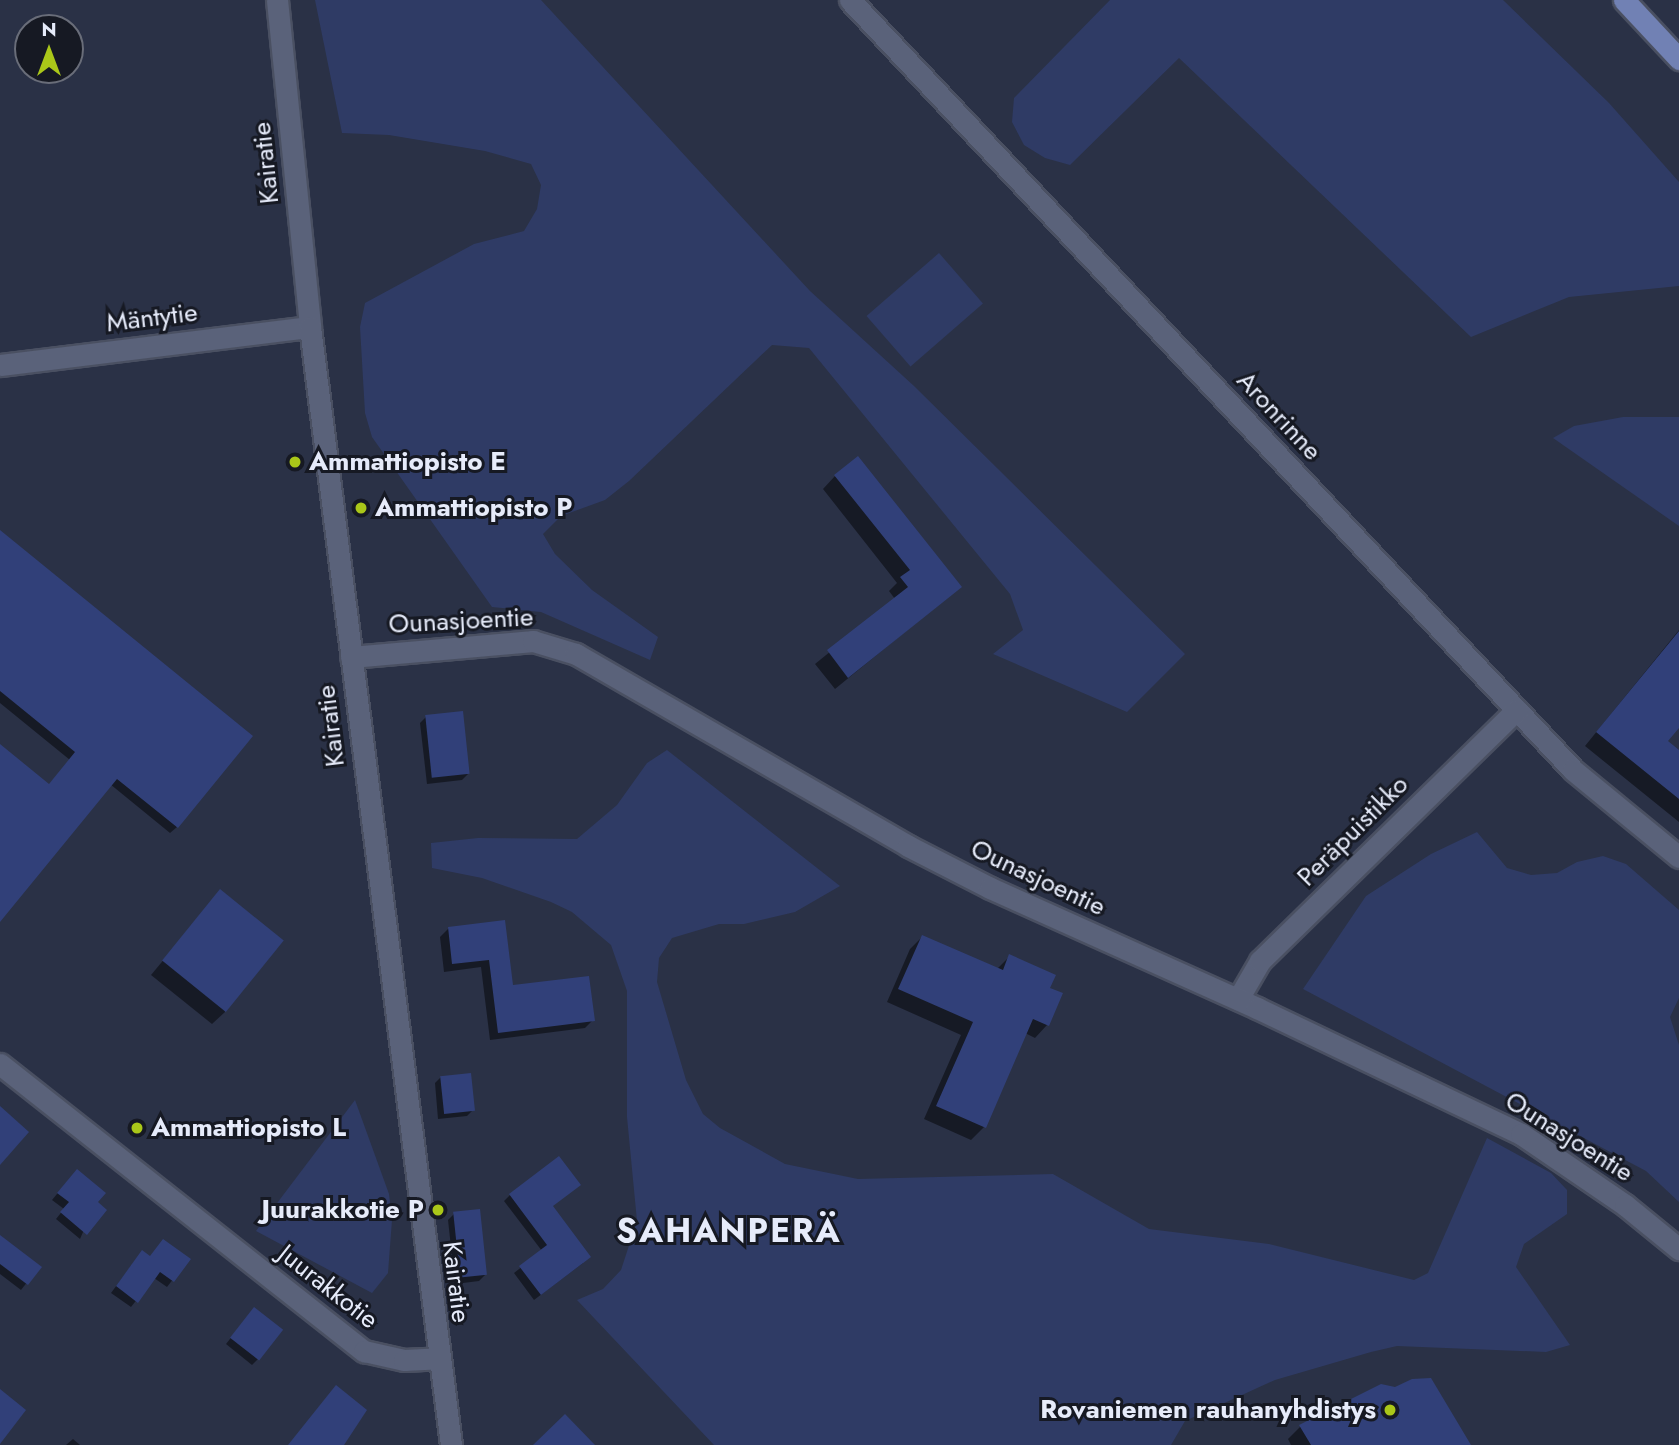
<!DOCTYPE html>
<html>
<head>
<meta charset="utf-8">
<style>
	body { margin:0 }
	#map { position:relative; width:1679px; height:1445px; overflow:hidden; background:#2a3146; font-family:Jost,sans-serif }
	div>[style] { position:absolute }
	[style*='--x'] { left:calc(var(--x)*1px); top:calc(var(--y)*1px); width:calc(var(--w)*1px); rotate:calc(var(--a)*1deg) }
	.green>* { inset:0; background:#2f3b65; transform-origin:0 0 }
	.shadow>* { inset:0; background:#0007 }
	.building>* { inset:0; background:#314079; transform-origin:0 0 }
	.roads { filter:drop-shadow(2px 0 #4a5062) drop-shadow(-2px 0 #4a5062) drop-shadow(0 2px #4a5062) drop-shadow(0 -2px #4a5062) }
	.minor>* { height:21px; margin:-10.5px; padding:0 10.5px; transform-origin:10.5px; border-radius:10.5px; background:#5a627a }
	.tertiary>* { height:21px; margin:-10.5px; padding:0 10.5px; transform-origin:10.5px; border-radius:10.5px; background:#5a627a }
	.secondary>* { height:21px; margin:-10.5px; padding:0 10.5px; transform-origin:10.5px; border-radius:10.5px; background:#5a627a }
	.primary>* { height:21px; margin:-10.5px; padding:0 10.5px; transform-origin:10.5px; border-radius:10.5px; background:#7181b4 }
	.dots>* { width:19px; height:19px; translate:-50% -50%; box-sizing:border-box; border:4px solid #161923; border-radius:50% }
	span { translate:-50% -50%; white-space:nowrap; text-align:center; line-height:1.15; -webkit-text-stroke:6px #161923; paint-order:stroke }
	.street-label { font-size:26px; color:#e6ebfa }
	.poi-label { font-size:26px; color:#e6ebfa; font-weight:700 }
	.left { translate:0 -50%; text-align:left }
	.right { translate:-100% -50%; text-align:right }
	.district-label { font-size:33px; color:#e6ebfa; font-weight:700; letter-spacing:2px }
	.north { position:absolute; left:14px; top:14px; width:70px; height:70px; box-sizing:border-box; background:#161923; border:2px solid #696d79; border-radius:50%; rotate:0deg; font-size:19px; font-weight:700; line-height:28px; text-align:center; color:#e6ebfa }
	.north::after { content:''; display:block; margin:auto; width:24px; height:32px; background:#aac719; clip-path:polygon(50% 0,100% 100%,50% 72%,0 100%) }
</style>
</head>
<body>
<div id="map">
	<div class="green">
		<div style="clip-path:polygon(315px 0,541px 0,810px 291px,914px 386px,1185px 654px,1127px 712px,993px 654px,1023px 630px,1010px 594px,809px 348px,772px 345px,629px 481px,605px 500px,561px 516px,543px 534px,555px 554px,592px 590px,658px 637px,650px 660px,541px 612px,492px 607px,372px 437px,365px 413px,360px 327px,365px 303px,474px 244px,524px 231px,537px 209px,541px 185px,531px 164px,485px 151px,389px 135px,342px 133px)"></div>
		<div style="clip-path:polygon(1110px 0,1503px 0,1609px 103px,1679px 182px,1679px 286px,1569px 297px,1471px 337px,1179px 58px,1070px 165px,1045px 158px,1024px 145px,1012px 122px,1014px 98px)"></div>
		<div style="left:939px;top:253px;width:67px;height:96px;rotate:49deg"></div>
		<div style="clip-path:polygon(1623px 417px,1679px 417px,1679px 526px,1553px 438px,1574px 426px)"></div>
		<div style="clip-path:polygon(667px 750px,840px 886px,795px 912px,744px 924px,719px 924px,672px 938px,659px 958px,657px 982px,686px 1080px,703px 1114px,720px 1128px,785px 1164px,858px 1179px,1053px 1174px,1149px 1229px,1269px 1244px,1414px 1280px,1428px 1273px,1487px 1138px,1551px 1173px,1567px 1190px,1567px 1214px,1524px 1244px,1516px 1267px,1570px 1345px,1546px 1352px,1397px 1346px,1371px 1352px,1275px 1380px,1185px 1421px,1171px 1445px,714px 1445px,577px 1300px,603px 1289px,621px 1270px,637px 1221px,627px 1117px,627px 991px,611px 945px,572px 912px,551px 902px,482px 878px,432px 868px,431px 843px,478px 838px,577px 839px,617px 805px,647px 763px)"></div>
		<div style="clip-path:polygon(1477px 832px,1507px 868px,1531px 875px,1557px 873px,1577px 862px,1603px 856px,1626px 864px,1679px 910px,1679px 998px,1670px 1017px,1679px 1045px,1679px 1202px,1646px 1171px,1303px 989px,1366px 896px,1431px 854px)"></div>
		<div style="clip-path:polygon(355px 1100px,389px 1194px,392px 1220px,388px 1273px,372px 1293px,256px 1231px)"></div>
	</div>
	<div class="shadow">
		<div style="clip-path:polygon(835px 476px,960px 587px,835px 689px,815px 664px,895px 599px,889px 591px,897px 583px,823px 489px)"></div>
		<div style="clip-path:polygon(0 532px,177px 827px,170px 833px,110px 784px,0 920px,0 747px,48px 786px,70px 760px,0 703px)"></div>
		<div style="clip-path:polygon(1679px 630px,1679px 725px,1666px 741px,1679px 752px,1679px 822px,1585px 746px)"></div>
		<div style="clip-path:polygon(426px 717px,468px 774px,462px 780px,427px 784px,420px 723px)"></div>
		<div style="clip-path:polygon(220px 892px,225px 1012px,212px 1024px,151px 975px)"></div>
		<div style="clip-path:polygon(503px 922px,511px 987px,593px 1020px,585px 1028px,490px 1040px,481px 967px,444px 972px,440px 937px,448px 929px)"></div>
		<div style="clip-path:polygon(922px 937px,997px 969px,1010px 956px,1048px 989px,1047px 1025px,1035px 1038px,1025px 1033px,984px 1127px,971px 1140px,924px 1119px,961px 1035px,887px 1002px,910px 949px)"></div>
		<div style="clip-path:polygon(441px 1077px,473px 1110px,467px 1116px,438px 1119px,435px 1083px)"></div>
		<div style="clip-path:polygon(71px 1177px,96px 1202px,80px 1239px,56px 1219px,64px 1209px,52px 1200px)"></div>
		<div style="clip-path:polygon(510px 1195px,551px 1207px,583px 1263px,534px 1300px,514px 1273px,542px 1251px,504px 1201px)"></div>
		<div style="clip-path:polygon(454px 1214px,485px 1275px,479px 1281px,455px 1284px,448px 1220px)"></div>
		<div style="clip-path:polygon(0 1250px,39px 1267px,21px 1290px,0 1274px)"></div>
		<div style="clip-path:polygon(137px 1258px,150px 1258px,188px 1260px,167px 1287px,154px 1278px,131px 1307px,111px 1293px)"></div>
		<div style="clip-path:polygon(248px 1316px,258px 1359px,252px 1365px,226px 1344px)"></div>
		<div style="clip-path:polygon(1430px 1380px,1469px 1445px,1291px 1445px,1288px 1439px,1301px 1426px)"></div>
		<div style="clip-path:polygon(73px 1439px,80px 1445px,66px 1445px)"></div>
	</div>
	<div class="building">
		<div style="clip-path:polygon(858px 456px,962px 587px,848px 678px,827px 650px,908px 587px,900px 577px,910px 570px,834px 475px)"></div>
		<div style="clip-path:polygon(0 530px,253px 736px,178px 828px,117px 779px,0 922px,0 744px,49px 784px,75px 752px,0 691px)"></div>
		<div style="clip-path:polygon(1679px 631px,1679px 728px,1668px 741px,1679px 750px,1679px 799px,1596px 732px)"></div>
		<div style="left:463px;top:711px;width:63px;height:38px;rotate:84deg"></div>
		<div style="left:220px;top:889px;width:82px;height:92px;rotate:39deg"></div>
		<div style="clip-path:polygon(505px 920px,513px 985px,589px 976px,595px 1021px,498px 1033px,489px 960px,452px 964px,448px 927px)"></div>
		<div style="clip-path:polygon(922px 935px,1003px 970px,1009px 954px,1056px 975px,1050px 988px,1063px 993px,1049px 1026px,1033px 1019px,986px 1128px,936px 1106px,973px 1022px,898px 989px)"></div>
		<div style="left:471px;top:1073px;width:38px;height:31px;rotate:84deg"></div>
		<div style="clip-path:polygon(0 1106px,29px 1132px,0 1165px)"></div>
		<div style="clip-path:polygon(559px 1156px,581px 1185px,553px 1206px,591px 1257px,541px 1295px,519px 1266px,547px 1245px,509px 1194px)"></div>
		<div style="clip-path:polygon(77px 1169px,106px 1193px,98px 1202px,107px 1210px,87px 1235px,60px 1212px,69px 1202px,57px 1193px)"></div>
		<div style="left:480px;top:1209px;width:66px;height:27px;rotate:84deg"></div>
		<div style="clip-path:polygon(0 1235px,42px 1267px,28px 1285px,0 1264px)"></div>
		<div style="clip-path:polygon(163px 1239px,191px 1259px,174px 1282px,160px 1272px,138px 1303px,116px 1286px,142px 1250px,150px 1256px)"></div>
		<div style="left:254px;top:1307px;width:37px;height:39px;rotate:38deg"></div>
		<div style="clip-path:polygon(1431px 1378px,1471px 1445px,1311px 1445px,1299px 1425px,1381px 1384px,1395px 1387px,1412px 1379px)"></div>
		<div style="clip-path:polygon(336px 1385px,367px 1410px,344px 1445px,288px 1445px)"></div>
		<div style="clip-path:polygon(0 1389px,26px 1410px,0 1444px)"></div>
		<div style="clip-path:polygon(565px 1414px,595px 1445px,533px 1445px)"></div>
	</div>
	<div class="roads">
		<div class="minor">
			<div style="--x:850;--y:0;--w:1056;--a:46.8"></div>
			<div style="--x:1573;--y:770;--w:137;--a:39.4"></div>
			<div style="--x:0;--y:365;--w:312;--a:-7"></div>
			<div style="--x:1238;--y:999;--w:44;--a:-59.9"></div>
			<div style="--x:1260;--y:961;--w:359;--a:-44.4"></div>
			<div style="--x:0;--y:1064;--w:464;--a:38.3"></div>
			<div style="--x:364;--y:1351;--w:41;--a:12.7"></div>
			<div style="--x:404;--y:1360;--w:35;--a:-3"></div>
		</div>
		<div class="tertiary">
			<div style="--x:351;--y:657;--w:183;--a:-5"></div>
			<div style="--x:533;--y:641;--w:45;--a:16.8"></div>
			<div style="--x:576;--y:654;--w:384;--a:30"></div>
			<div style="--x:908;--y:846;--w:92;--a:27.1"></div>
			<div style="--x:990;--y:888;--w:293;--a:24.2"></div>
			<div style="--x:1257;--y:1008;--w:293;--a:25.5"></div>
			<div style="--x:1521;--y:1134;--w:126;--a:34.3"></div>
			<div style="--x:1625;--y:1205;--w:70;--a:39.2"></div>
		</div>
		<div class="secondary">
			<div style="--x:277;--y:0;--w:329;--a:84.2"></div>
			<div style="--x:310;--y:327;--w:1127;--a:82.81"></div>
		</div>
		<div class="primary">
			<div style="--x:1624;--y:0;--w:81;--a:47"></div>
		</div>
	</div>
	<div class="dots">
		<div style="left:295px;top:462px;background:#aac719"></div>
		<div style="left:361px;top:508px;background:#aac719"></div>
		<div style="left:137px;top:1128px;background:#aac719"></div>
		<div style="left:438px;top:1210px;background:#aac719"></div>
		<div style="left:1390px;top:1410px;background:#aac719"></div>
	</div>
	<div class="street-label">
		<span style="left:266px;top:163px;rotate:-96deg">Kairatie</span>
		<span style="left:152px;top:318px;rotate:-7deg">Mäntytie</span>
		<span style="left:1279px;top:416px;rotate:47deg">Aronrinne</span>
		<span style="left:461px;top:621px;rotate:-3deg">Ounasjoentie</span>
		<span style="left:331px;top:726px;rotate:-97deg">Kairatie</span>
		<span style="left:1353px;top:831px;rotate:-45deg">Peräpuistikko</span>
		<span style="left:1038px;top:878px;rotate:25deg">Ounasjoentie</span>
		<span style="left:1569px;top:1137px;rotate:32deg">Ounasjoentie</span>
		<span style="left:456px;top:1282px;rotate:83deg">Kairatie</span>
		<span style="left:328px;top:1287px;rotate:38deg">Juurakkotie</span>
	</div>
	<div class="poi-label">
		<span class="left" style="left:309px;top:462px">Ammattiopisto E</span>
		<span class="left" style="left:375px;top:508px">Ammattiopisto P</span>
		<span class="left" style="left:151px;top:1128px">Ammattiopisto L</span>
		<span class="right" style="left:424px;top:1210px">Juurakkotie P</span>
		<span class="right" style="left:1376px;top:1410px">Rovaniemen rauhanyhdistys</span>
	</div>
	<div class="district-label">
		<span style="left:729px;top:1231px">SAHANPERÄ</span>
	</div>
	<div class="north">N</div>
</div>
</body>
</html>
